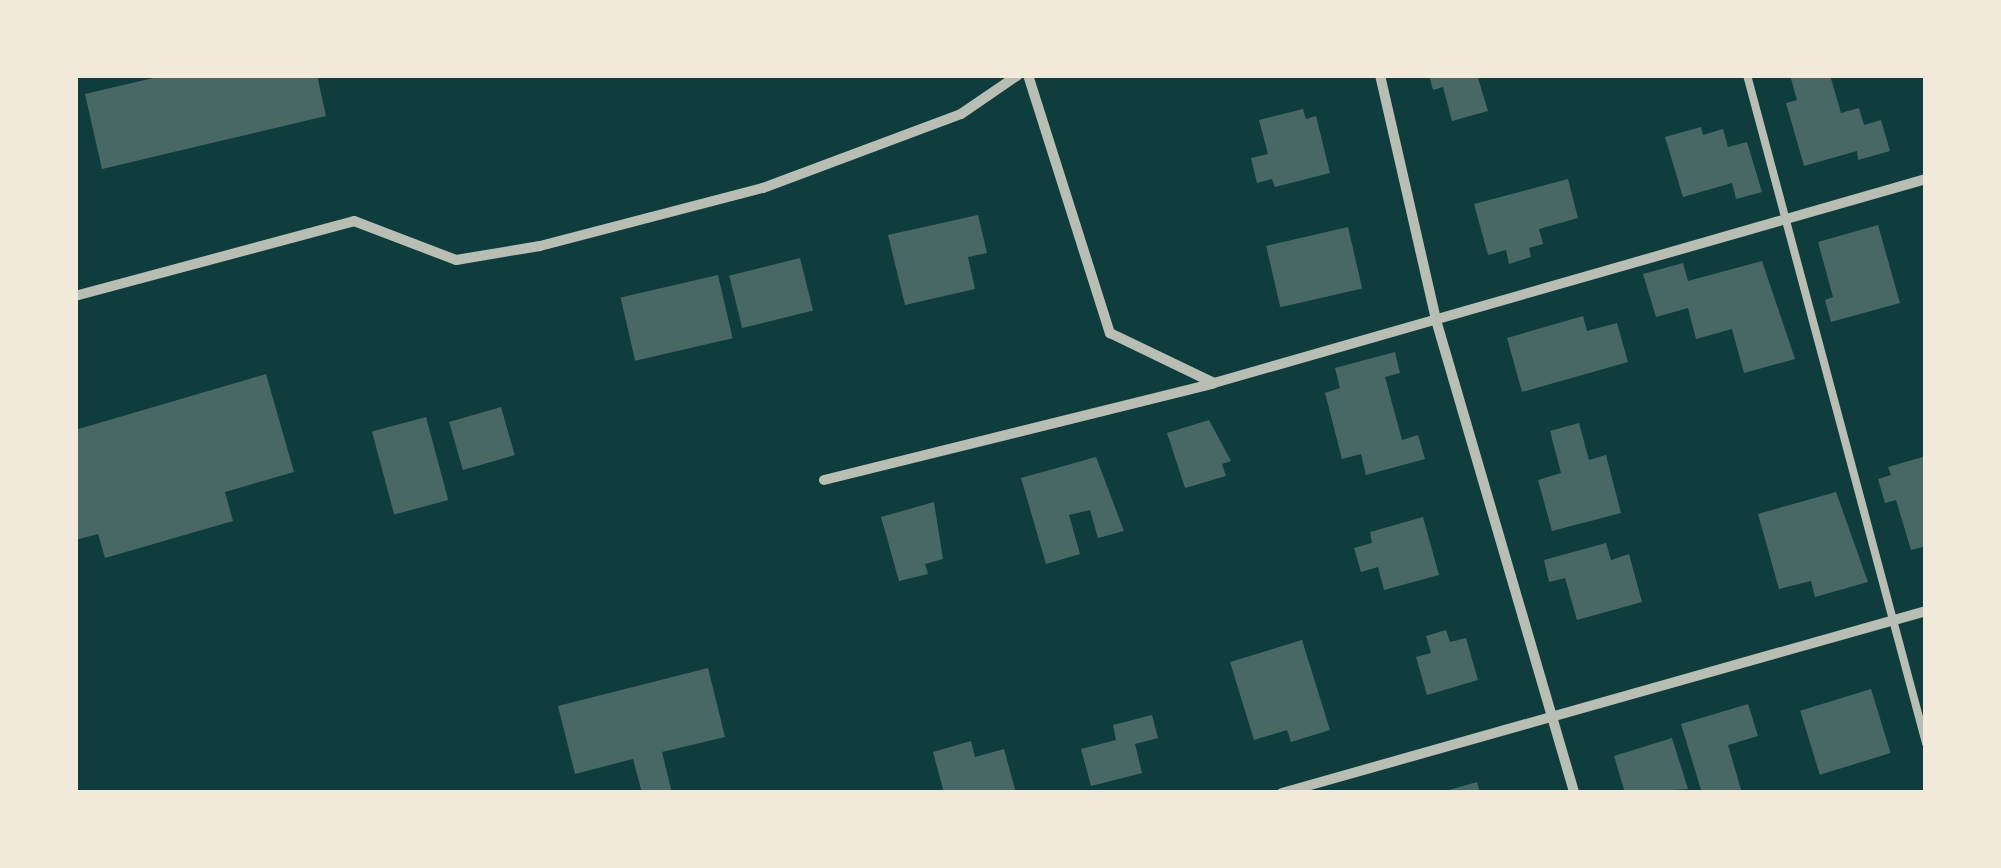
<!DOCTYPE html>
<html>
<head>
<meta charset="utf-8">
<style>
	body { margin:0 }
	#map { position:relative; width:2001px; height:868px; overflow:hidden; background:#0f3d3e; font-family:"DM Sans",sans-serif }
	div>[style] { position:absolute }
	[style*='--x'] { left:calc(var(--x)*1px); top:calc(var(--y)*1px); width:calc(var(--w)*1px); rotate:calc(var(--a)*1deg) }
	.building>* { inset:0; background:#486865; transform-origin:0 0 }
	.service>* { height:8px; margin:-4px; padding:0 4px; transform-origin:4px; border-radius:4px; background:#b8beb3 }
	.minor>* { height:10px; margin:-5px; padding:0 5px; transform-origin:5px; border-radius:5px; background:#b8beb3 }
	span { translate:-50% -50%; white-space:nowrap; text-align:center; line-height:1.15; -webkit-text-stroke:8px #f1e9da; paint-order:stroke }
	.frame { position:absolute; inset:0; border:78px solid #f1e9da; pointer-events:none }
</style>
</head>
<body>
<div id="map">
	<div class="building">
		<div style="clip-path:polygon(166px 75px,317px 75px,326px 116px,102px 169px,85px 94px)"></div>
		<div style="clip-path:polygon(1429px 75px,1477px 75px,1488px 111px,1452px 121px,1443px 87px,1433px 90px)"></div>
		<div style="clip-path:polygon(1790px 75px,1830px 75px,1841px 113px,1859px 108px,1864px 125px,1881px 120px,1890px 151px,1858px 160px,1857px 151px,1804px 166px,1786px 103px,1797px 100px)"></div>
		<div style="clip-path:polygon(1303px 109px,1306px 119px,1316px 116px,1330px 173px,1275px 187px,1272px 179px,1257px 183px,1251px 158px,1268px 154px,1259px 120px)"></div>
		<div style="clip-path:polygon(1701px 127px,1703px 135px,1723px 129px,1728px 147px,1747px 142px,1762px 192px,1736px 199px,1732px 183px,1683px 197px,1665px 137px)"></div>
		<div style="clip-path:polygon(1568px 179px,1578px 218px,1539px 229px,1543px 244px,1529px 248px,1531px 257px,1509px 264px,1506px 250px,1488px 255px,1474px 204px)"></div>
		<div style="clip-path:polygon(978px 215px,987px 253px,968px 257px,975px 289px,905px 305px,888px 235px)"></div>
		<div style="clip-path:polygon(1878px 225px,1900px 303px,1831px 322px,1825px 300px,1833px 297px,1818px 242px)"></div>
		<div style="left:1348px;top:227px;width:63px;height:84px;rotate:77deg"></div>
		<div style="left:800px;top:258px;width:54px;height:73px;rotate:76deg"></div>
		<div style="clip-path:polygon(1762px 261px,1795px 359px,1744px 373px,1732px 329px,1696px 339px,1688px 308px,1656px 317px,1643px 274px,1683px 263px,1688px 281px)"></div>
		<div style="left:718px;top:275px;width:65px;height:100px;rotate:77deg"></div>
		<div style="clip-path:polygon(1583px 316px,1587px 331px,1617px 323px,1628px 362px,1522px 392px,1507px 338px)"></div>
		<div style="clip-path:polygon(1395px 352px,1400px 373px,1385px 377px,1402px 440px,1418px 435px,1425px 459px,1366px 475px,1361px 454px,1342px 459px,1325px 393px,1340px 388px,1335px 368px)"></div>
		<div style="clip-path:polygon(266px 374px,294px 472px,225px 492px,233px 521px,105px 558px,98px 534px,75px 540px,75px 430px)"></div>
		<div style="left:501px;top:407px;width:50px;height:54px;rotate:74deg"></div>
		<div style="left:426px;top:417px;width:86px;height:56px;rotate:75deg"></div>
		<div style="clip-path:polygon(1209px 420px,1231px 461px,1222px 464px,1226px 476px,1185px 488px,1167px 433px)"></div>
		<div style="clip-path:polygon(1579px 423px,1589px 460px,1606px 455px,1621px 513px,1552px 531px,1538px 480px,1561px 473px,1550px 431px)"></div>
		<div style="clip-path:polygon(1926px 456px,1926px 546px,1911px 550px,1896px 500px,1885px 503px,1878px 479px,1891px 475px,1888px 467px)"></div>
		<div style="clip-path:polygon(1096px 457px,1124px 531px,1098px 538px,1090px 510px,1069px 515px,1080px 554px,1046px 564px,1021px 478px)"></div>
		<div style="clip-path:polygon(1836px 492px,1868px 582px,1815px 597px,1811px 581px,1779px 589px,1758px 514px)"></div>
		<div style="clip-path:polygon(934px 502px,943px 559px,925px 564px,928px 574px,899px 581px,881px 517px)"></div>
		<div style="clip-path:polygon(1423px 517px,1439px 575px,1384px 590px,1378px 567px,1361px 572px,1354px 548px,1372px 543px,1370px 532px)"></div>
		<div style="clip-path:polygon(1606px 543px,1611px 560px,1629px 554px,1642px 602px,1577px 620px,1565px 578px,1549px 582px,1544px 560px)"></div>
		<div style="clip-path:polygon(1446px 630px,1450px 642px,1466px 638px,1478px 680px,1427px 695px,1416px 657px,1431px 653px,1426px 636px)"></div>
		<div style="clip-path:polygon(1302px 640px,1330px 730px,1291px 742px,1287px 730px,1254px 740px,1230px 662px)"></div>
		<div style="clip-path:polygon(708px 668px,725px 737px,662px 752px,672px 793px,642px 793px,633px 759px,575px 774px,558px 706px)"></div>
		<div style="left:1871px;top:689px;width:67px;height:74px;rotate:73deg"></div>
		<div style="clip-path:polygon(1748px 704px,1758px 736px,1728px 745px,1742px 793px,1702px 793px,1681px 724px)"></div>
		<div style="clip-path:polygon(1152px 715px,1158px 738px,1135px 744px,1142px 773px,1091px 786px,1081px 749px,1116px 740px,1113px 725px)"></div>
		<div style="clip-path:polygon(1672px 738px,1688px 789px,1625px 793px,1614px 756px)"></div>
		<div style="clip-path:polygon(971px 741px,975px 757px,1004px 749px,1016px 793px,944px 793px,933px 752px)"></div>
		<div style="clip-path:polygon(1477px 782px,1480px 793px,1450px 793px,1449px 790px)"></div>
	</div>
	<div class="service">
		<div style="--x:1747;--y:75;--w:692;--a:75"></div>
	</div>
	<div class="minor">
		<div style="--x:1028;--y:75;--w:271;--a:72.4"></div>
		<div style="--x:1110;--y:333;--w:115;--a:25.7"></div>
		<div style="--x:1214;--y:383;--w:741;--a:-15.99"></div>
		<div style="--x:1380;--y:75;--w:251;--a:77.1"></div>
		<div style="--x:1436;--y:320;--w:493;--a:73.7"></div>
		<div style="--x:75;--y:296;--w:289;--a:-15"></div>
		<div style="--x:354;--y:221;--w:109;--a:20.9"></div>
		<div style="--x:456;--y:260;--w:85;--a:-9.5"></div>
		<div style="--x:540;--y:246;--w:230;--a:-14.6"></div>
		<div style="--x:763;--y:188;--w:211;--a:-20.5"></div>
		<div style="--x:961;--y:114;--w:69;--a:-34.4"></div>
		<div style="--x:824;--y:480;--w:401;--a:-13.9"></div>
		<div style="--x:1282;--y:793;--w:669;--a:-15.78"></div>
	</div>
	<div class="frame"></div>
</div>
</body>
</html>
